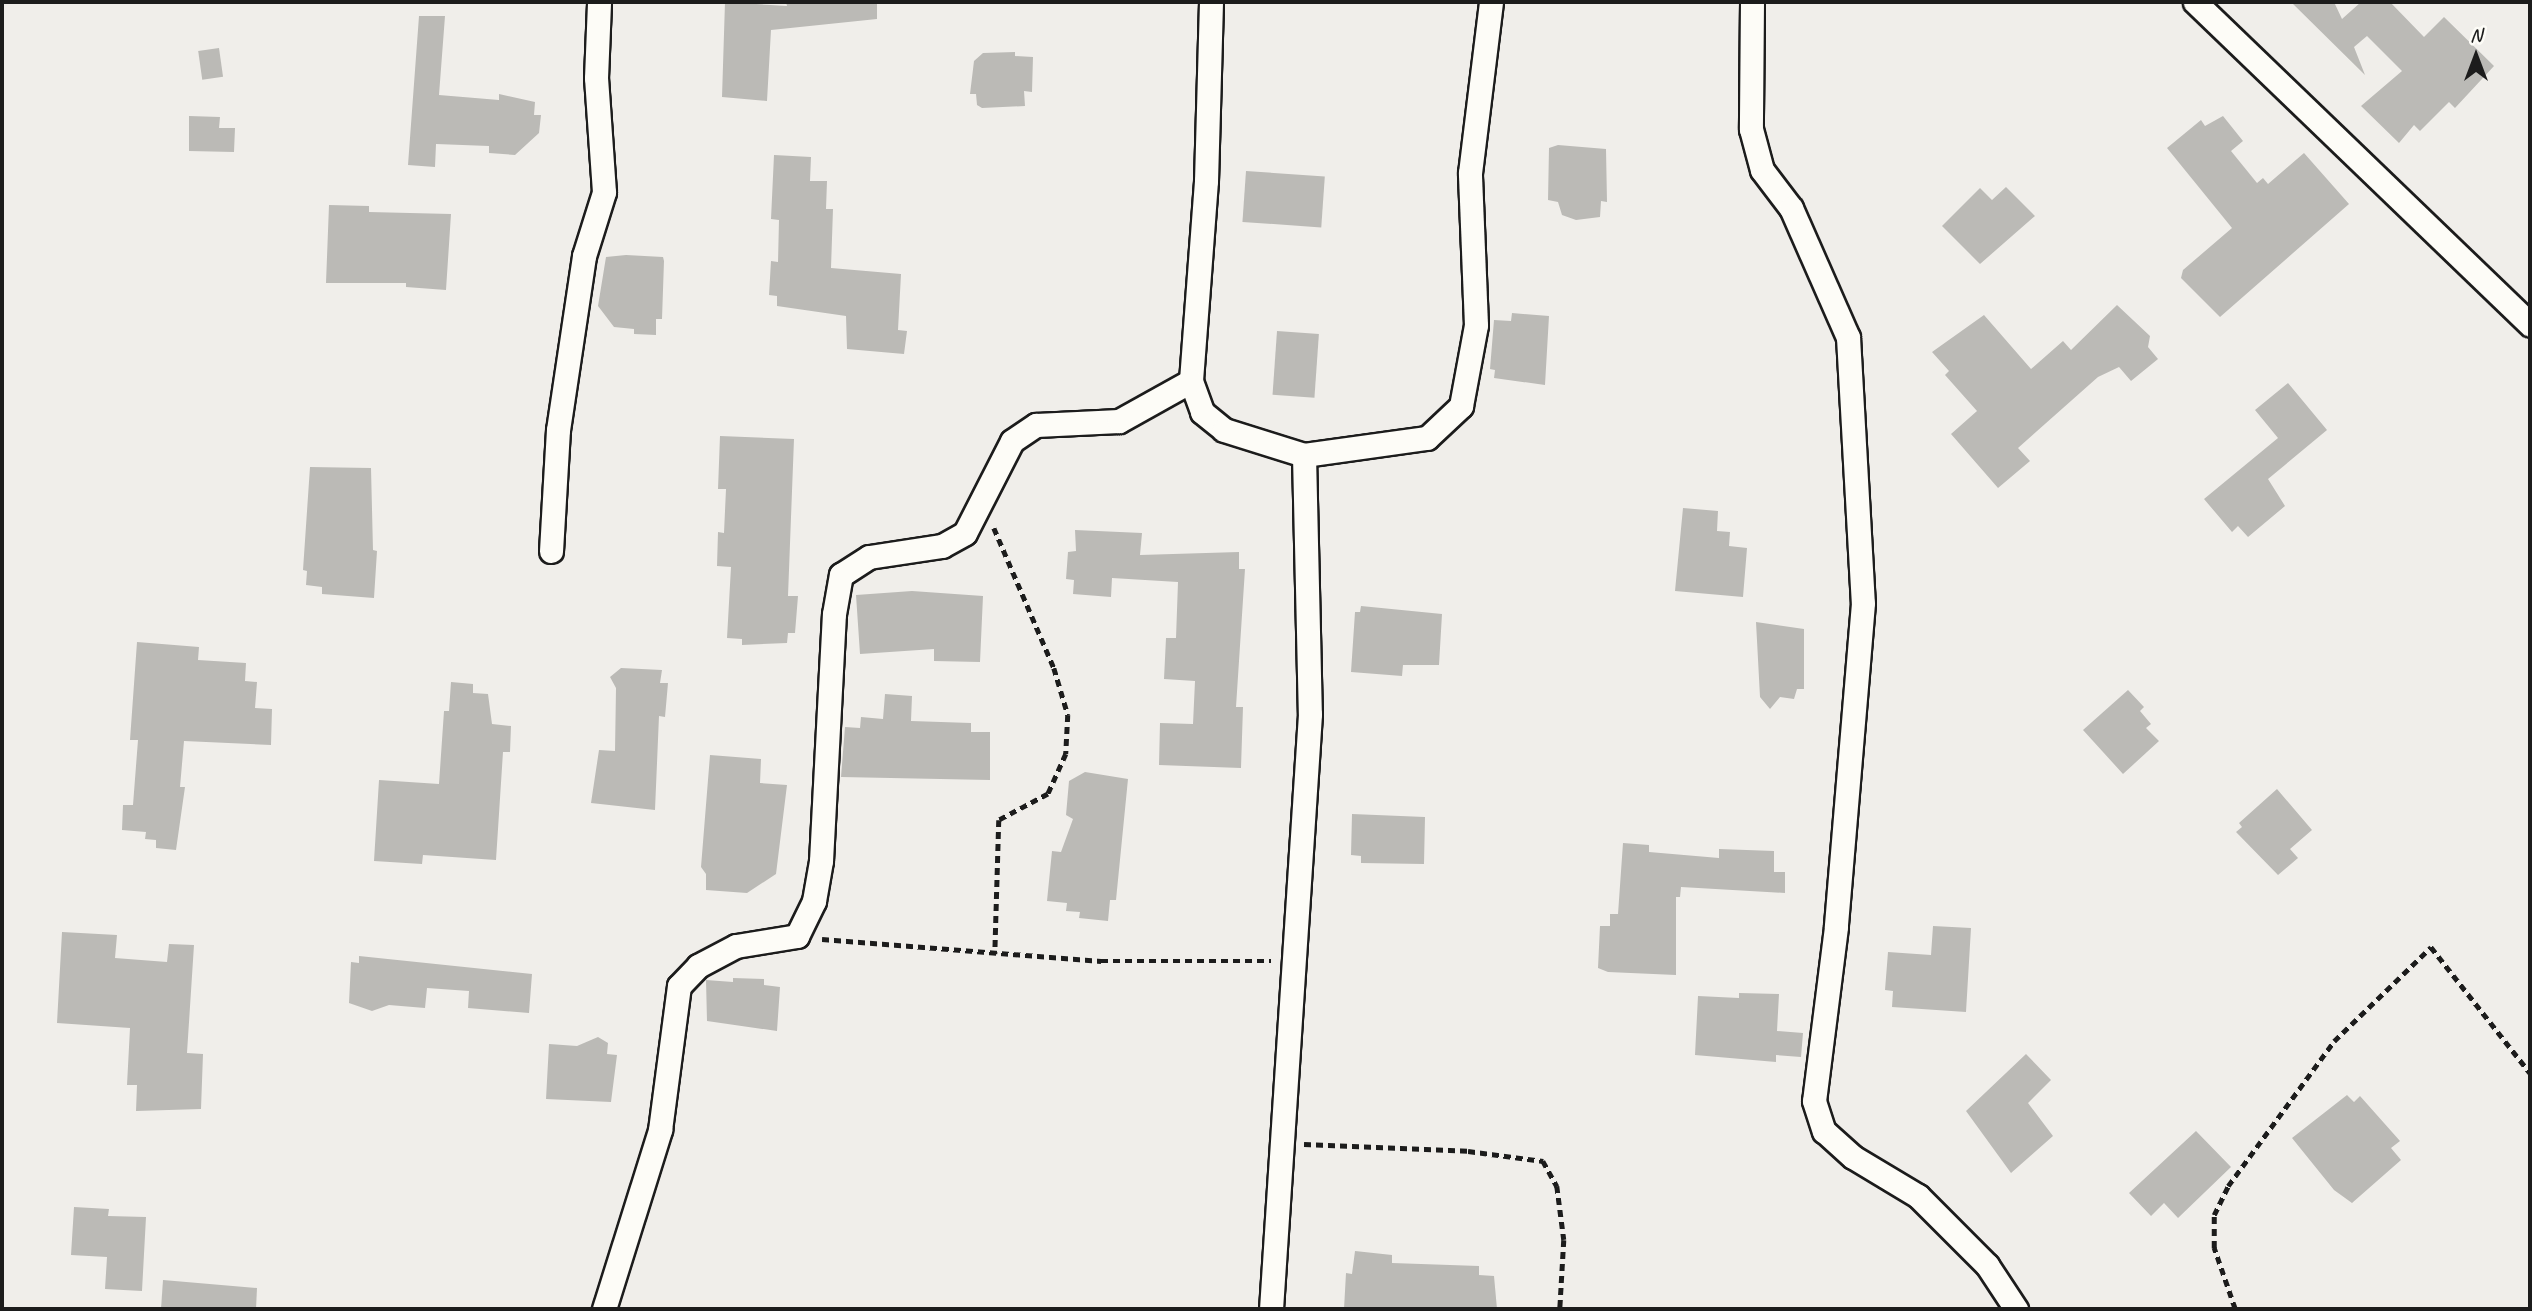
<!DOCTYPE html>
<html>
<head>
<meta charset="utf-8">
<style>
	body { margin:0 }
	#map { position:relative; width:2532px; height:1311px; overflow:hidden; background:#f0eeea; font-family:Caveat,sans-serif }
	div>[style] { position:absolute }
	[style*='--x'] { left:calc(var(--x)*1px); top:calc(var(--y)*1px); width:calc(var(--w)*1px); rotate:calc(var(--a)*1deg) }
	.building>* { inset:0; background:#bbbab6; transform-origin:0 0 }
	.path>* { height:4.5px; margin-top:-2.25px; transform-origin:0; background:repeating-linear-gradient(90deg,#1c1c1c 0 7px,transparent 0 12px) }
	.roads { filter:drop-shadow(2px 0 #1c1c1c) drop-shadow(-2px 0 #1c1c1c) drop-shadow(0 2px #1c1c1c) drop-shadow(0 -2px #1c1c1c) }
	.minor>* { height:23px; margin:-11.5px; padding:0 11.5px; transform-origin:11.5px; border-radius:11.5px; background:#fdfcf7 }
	span { translate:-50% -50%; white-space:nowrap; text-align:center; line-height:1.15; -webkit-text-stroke:6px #fdfcf7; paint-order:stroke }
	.frame { position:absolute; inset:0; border:4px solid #1c1c1c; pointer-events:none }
	.north { position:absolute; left:2441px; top:21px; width:70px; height:70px; -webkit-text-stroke:5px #fdfcf7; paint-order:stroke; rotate:0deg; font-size:19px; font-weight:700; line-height:28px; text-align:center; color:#1c1c1c }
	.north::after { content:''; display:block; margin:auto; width:24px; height:32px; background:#1c1c1c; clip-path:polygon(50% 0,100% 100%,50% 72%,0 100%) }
</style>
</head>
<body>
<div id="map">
	<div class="building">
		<div style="clip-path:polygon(725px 2px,787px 6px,786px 2px,877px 2px,877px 19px,771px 30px,767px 101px,722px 97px)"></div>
		<div style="clip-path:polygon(2291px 2px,2334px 2px,2342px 19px,2361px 2px,2390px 2px,2424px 37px,2444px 17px,2494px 66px,2455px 108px,2449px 102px,2420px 131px,2414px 125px,2399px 143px,2361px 106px,2402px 71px,2367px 36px,2354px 47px,2365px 75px)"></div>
		<div style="clip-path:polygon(419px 16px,445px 16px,439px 95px,499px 100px,499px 94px,535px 102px,534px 115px,541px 115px,539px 133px,515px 155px,489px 153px,489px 146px,436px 144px,435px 167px,408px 165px)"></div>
		<div style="left:219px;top:48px;width:29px;height:21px;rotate:82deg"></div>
		<div style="clip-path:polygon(1015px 52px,1015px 56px,1033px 57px,1032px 92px,1024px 91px,1025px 106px,982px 108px,977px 105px,976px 94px,970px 94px,974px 61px,983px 53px)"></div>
		<div style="clip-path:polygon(189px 116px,220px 117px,219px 128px,235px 128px,234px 152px,189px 151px)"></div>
		<div style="clip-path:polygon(2223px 116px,2243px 141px,2231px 151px,2257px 183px,2263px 178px,2268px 184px,2304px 153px,2349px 204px,2220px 317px,2181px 278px,2183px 270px,2232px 228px,2167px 148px,2201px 120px,2205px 126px)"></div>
		<div style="clip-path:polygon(1558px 145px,1606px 149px,1607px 202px,1601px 201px,1600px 217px,1576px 220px,1562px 215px,1558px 202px,1548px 200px,1549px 148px)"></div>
		<div style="clip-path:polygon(774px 155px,811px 157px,810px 181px,827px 181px,826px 209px,833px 209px,831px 268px,901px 274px,898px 330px,907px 331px,904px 354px,847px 349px,846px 316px,777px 306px,777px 296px,769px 295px,771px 261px,778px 262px,779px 220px,771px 219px)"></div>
		<div style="left:1246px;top:171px;width:79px;height:51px;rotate:4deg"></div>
		<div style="clip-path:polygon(2006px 187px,2035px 216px,1980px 264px,1942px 226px,1980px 188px,1992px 200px)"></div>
		<div style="clip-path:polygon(329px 205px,369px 206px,369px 212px,451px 214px,446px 290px,406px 287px,406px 283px,326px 283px)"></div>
		<div style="clip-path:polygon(626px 255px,663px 257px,664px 261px,662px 319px,656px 319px,656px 335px,634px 334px,634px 329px,614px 327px,598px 306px,606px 257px)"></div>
		<div style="clip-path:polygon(2117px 305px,2150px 336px,2148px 347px,2158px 359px,2131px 381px,2119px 367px,2098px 377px,2018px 448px,2030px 461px,1998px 488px,1951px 434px,1977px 411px,1945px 375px,1949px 371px,1932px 352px,1984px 315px,2031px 369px,2063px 341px,2071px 350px)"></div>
		<div style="clip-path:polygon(1512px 313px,1549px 316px,1545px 385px,1494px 378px,1495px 370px,1490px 369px,1494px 320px,1511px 321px)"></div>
		<div style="left:1277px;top:331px;width:42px;height:64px;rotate:4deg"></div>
		<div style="clip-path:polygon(2288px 383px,2327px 430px,2268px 479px,2285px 506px,2248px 537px,2238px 526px,2232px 532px,2204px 499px,2278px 438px,2255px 410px)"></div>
		<div style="clip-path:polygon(720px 436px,794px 439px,788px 596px,798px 596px,795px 633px,788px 633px,787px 643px,742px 645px,742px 639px,727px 638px,731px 567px,717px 566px,718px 532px,724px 533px,726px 489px,718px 489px)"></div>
		<div style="clip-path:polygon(310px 467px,371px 468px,373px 550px,377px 551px,374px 598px,322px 594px,322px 587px,306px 585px,307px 571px,303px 570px)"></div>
		<div style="clip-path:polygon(1683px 508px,1718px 511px,1717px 531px,1730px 532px,1729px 546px,1747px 548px,1743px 597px,1675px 591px)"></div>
		<div style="clip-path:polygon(1075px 530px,1142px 533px,1140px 555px,1239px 552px,1239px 569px,1245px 569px,1236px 707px,1243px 707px,1241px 768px,1159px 765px,1160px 723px,1193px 724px,1195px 681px,1164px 679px,1166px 638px,1176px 638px,1178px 582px,1112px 578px,1111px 597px,1073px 594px,1074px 580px,1066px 579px,1068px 552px,1076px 551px)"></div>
		<div style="clip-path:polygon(912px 591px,983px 596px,980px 662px,934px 661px,934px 649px,860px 654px,856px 595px)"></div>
		<div style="clip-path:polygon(1361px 606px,1442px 614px,1439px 665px,1403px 665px,1402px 676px,1351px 672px,1355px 612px,1360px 612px)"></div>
		<div style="clip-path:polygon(1756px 622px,1804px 629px,1804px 689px,1797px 689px,1794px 699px,1780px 697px,1770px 709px,1760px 697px)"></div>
		<div style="clip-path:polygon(137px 642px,199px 647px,198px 660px,246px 663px,245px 681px,257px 682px,255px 708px,272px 709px,271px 745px,184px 741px,180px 787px,185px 787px,176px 850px,156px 848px,156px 840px,145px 839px,146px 832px,122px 830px,123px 805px,133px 805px,138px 740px,130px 740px)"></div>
		<div style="clip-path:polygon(621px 668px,662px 670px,660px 683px,668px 683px,665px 717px,659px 716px,655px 810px,591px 803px,599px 750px,615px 751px,616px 688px,610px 677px)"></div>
		<div style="clip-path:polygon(451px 682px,473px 684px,473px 693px,488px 694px,492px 724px,511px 726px,510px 752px,503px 752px,496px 860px,423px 855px,422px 864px,374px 861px,379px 780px,439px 784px,444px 711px,449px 711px)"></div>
		<div style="clip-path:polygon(2128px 690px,2144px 707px,2140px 711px,2151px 724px,2146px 728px,2159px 741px,2123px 774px,2083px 730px)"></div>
		<div style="clip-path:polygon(885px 694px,912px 696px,911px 721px,971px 723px,971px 732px,990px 732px,990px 780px,841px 777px,845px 727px,860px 728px,861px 717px,883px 719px)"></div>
		<div style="clip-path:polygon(710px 755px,761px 759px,760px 783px,787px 785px,776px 874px,747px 893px,706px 890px,706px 874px,701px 867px)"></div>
		<div style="clip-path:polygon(1085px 772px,1128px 779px,1116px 900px,1110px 900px,1108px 921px,1079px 918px,1080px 912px,1066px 911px,1067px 903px,1047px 901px,1052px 851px,1061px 852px,1073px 819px,1066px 815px,1069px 781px)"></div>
		<div style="clip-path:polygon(2277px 789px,2312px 830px,2290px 849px,2298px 858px,2278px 875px,2236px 832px,2242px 827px,2239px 823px)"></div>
		<div style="clip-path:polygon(1352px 814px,1425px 817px,1424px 864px,1361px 863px,1361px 856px,1351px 855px)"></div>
		<div style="clip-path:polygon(1623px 843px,1649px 845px,1649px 852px,1719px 858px,1719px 849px,1774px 851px,1774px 872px,1785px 872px,1785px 893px,1681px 887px,1680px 897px,1676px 897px,1676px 975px,1608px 972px,1598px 968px,1600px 926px,1610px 926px,1610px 914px,1618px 914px)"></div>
		<div style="clip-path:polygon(1933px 926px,1971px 928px,1966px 1012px,1892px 1007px,1893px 991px,1885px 990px,1888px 952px,1931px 955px)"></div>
		<div style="clip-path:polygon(62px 932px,117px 935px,115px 958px,167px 962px,169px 944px,194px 945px,187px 1053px,203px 1054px,201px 1109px,136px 1111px,137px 1085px,127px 1085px,130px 1028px,57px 1023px)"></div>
		<div style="clip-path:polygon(359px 956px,532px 974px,529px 1013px,468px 1008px,469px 991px,427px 988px,425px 1008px,389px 1005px,372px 1011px,349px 1003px,351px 962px,359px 963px)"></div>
		<div style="clip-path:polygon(733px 978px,764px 979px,764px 985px,780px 987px,777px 1031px,707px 1021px,706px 980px,733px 982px)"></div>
		<div style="clip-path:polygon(1739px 993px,1779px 994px,1777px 1031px,1803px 1033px,1801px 1057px,1776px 1055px,1776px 1062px,1695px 1055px,1698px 996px,1739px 998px)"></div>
		<div style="clip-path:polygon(598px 1037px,608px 1043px,607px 1054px,617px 1055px,611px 1102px,546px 1099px,549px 1044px,577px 1046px)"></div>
		<div style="clip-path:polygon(2026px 1054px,2051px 1080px,2028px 1103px,2053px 1136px,2011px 1173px,1966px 1111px)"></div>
		<div style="clip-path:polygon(2347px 1095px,2354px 1102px,2360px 1096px,2400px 1141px,2391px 1148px,2401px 1160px,2352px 1203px,2334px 1190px,2292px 1138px)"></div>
		<div style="clip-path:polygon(2196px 1131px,2231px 1167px,2178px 1218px,2164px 1203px,2151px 1216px,2129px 1193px)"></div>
		<div style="clip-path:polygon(74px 1207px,109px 1209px,108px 1216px,146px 1217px,142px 1291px,105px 1289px,107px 1257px,71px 1255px)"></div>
		<div style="clip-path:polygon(1355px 1251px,1392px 1255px,1392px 1263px,1479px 1266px,1479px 1275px,1494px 1276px,1497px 1309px,1344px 1309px,1346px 1273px,1352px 1274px)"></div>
		<div style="clip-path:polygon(163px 1280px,257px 1288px,256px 1309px,161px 1309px)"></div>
	</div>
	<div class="path">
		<div style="--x:994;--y:528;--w:152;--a:66.8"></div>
		<div style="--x:1054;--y:668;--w:49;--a:73.4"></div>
		<div style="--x:1068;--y:715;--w:39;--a:93"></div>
		<div style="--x:1066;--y:754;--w:44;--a:114.2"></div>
		<div style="--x:1048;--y:794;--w:55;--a:152"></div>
		<div style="--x:999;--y:820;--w:134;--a:91.7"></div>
		<div style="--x:822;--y:939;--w:280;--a:4.5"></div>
		<div style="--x:1101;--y:961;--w:170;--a:0"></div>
		<div style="--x:1304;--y:1144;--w:164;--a:2.4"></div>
		<div style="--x:1468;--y:1151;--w:76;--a:7.6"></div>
		<div style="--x:1543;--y:1161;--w:29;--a:61"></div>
		<div style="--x:1557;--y:1186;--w:54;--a:82.6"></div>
		<div style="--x:1564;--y:1240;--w:69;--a:93.3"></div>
		<div style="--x:2235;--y:1309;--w:65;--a:-109"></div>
		<div style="--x:2214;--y:1248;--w:33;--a:-90"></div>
		<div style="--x:2214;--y:1215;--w:32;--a:-64"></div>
		<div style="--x:2228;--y:1186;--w:180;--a:-53.8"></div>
		<div style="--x:2334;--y:1041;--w:135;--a:-44.1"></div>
		<div style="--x:2431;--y:947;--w:160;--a:51.8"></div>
	</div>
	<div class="roads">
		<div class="minor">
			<div style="--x:1211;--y:2;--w:179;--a:91.6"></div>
			<div style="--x:1206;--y:181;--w:201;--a:94.3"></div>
			<div style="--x:1191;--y:381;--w:33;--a:70"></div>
			<div style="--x:1202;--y:412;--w:28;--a:39"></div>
			<div style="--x:1224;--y:430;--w:84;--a:17.4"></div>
			<div style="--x:1304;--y:455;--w:259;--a:88.7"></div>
			<div style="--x:1310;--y:714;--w:596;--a:93.75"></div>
			<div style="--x:1752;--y:2;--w:127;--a:90.5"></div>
			<div style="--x:1751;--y:129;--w:42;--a:75"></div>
			<div style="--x:1762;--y:170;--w:48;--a:52.7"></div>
			<div style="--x:1791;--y:208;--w:141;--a:66.2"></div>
			<div style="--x:1848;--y:337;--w:266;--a:86.8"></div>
			<div style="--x:1863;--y:603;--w:325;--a:94.8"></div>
			<div style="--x:1836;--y:927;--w:175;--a:97.2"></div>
			<div style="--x:1814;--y:1101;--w:32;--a:72"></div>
			<div style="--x:1824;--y:1131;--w:39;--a:42"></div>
			<div style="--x:1853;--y:1157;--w:76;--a:31"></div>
			<div style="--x:1918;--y:1196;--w:98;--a:45"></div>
			<div style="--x:1987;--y:1265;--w:53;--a:56.6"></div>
			<div style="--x:2195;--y:2;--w:465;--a:43.9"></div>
			<div style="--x:1304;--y:455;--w:124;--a:-7.9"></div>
			<div style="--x:1427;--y:438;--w:47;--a:-43.3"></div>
			<div style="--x:1461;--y:406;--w:82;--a:-79.5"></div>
			<div style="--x:1476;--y:325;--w:152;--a:-92.3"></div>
			<div style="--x:1470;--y:173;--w:172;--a:-83"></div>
			<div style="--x:551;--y:551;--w:121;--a:-86.7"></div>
			<div style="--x:558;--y:430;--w:176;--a:-81.5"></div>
			<div style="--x:584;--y:256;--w:67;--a:-72.6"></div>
			<div style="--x:604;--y:192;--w:114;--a:-94"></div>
			<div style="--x:596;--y:78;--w:76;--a:-87.7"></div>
			<div style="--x:604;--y:1309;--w:188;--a:-72.6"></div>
			<div style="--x:660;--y:1130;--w:145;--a:-82.5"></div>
			<div style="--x:679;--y:986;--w:28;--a:-46"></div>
			<div style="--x:698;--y:966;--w:43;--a:-27.8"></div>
			<div style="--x:736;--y:946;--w:62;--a:-9.3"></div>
			<div style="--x:797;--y:936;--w:39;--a:-64"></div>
			<div style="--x:814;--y:901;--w:41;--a:-80.1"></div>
			<div style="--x:821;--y:861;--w:247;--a:-87"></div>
			<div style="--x:834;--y:614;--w:40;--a:-80"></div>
			<div style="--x:841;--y:575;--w:33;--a:-33"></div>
			<div style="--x:869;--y:557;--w:74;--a:-8.6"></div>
			<div style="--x:942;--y:546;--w:26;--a:-29"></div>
			<div style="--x:965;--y:533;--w:103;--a:-62.9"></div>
			<div style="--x:1012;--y:441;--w:29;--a:-34"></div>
			<div style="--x:1036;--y:425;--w:83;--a:-2.8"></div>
			<div style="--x:1119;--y:421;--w:82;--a:-29.1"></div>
		</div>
	</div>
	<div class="frame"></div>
	<div class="north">N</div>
</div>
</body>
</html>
